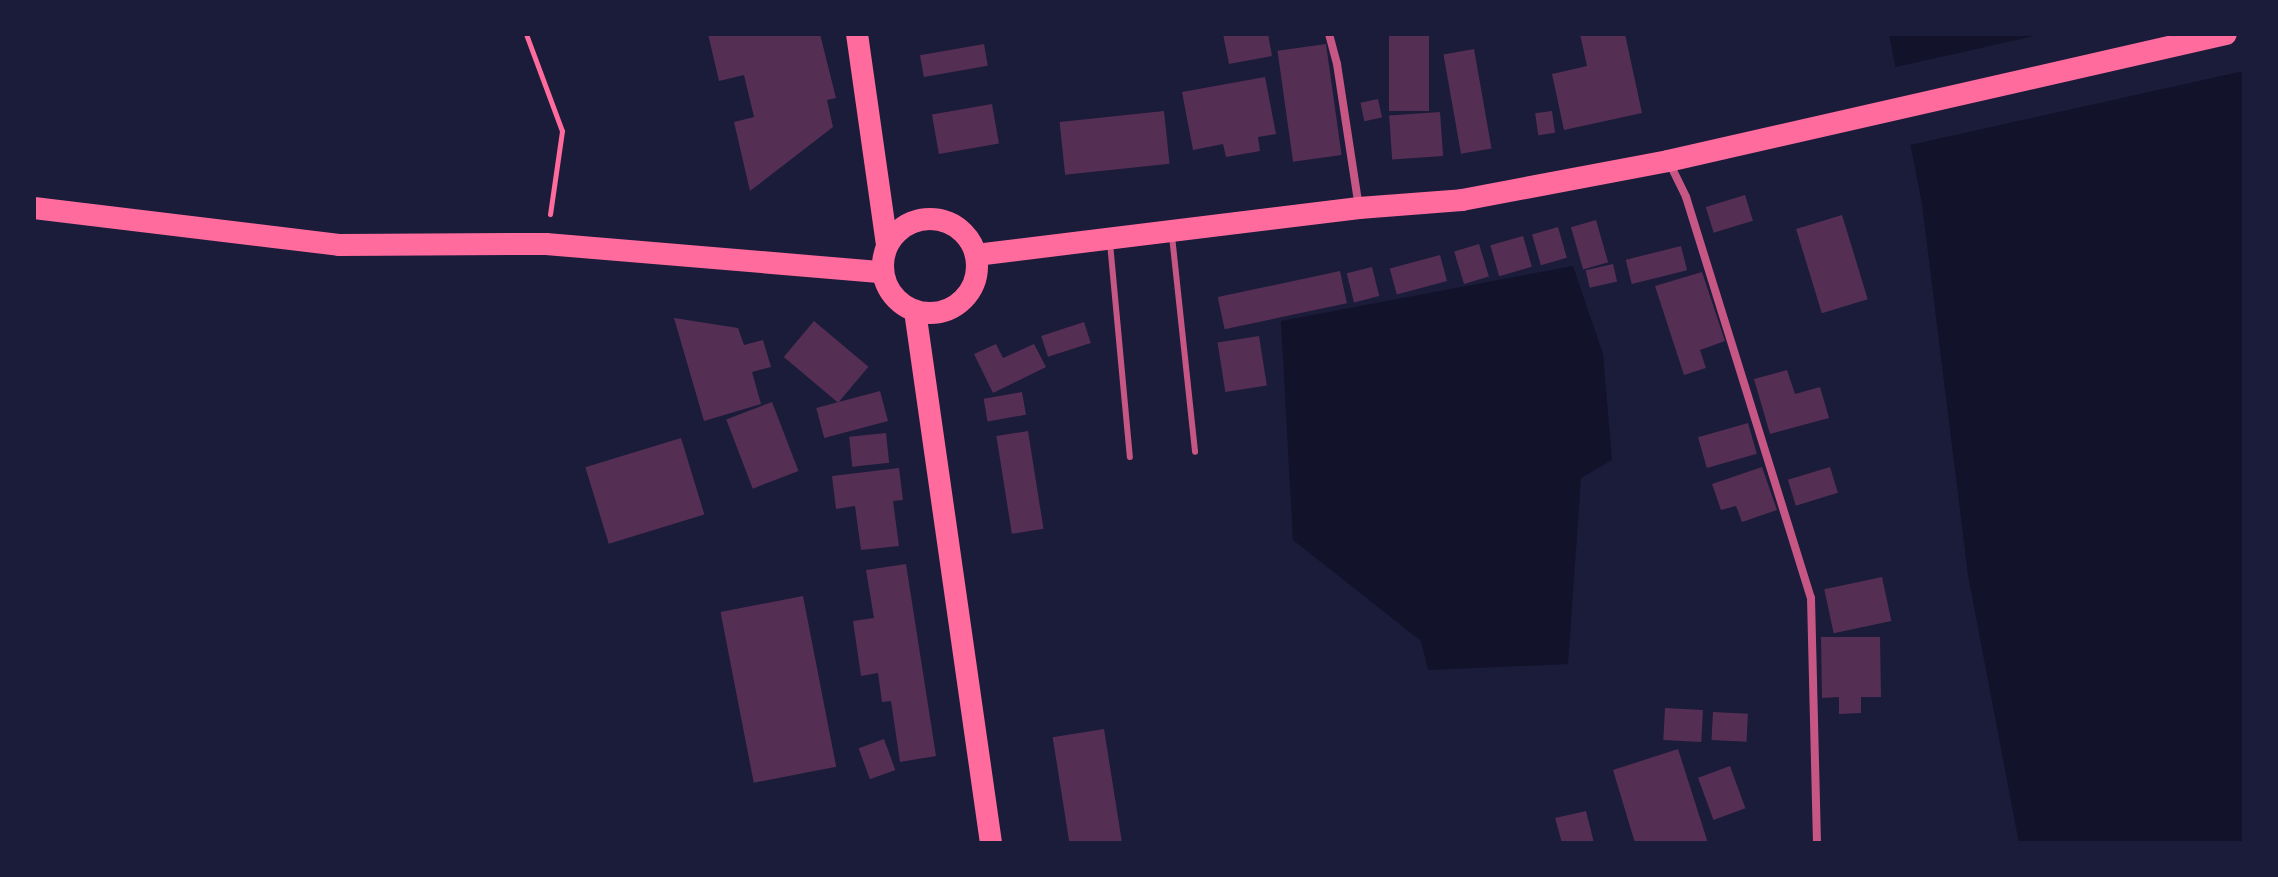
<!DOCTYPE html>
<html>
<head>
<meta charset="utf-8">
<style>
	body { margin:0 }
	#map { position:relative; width:2278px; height:877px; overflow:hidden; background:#1b1b3a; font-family:Merriweather,serif }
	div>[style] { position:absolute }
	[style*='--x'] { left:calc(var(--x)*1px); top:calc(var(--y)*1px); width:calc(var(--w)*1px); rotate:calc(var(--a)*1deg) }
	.water>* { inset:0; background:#12122b }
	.pier>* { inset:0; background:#1b1b3a }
	.building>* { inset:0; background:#542f53; transform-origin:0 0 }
	.path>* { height:5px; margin:-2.5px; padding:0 2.5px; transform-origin:2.5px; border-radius:2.5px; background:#ff6b9d }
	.service>* { height:6px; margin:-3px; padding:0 3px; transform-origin:3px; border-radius:3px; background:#c65784 }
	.minor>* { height:8px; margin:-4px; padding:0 4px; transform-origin:4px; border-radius:4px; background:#c65784 }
	.trunk>* { height:22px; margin:-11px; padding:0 11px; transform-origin:11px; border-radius:11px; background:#ff6b9d }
	.trunk>.ring { margin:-11px; padding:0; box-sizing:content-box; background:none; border:22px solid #ff6b9d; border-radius:50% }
	span { translate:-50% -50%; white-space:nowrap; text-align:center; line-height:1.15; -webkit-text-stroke:6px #1b1b3a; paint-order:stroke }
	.frame { position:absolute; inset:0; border:36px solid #1b1b3a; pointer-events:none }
</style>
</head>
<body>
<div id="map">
	<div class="water">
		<div style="clip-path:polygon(1889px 34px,2242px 34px,2244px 843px,2019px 843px,1968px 575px,1922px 204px)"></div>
		<div style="clip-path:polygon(1573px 266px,1603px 354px,1612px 460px,1581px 478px,1568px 664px,1428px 670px,1421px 641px,1293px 540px,1281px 321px)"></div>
	</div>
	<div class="pier">
		<div style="clip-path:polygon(2043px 34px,2244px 34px,2244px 71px,1906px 146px,1891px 68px)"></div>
	</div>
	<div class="building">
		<div style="clip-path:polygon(708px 34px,820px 34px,836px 98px,827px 100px,833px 127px,750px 191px,734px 122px,754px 117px,744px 75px,719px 81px)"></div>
		<div style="clip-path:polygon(1223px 34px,1268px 34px,1272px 56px,1229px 64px)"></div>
		<div style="left:1389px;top:34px;width:40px;height:77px"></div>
		<div style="clip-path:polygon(1580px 34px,1625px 34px,1642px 113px,1564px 130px,1552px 74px,1587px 66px)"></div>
		<div style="left:984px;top:44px;width:22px;height:65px;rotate:80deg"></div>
		<div style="left:1326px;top:44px;width:112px;height:49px;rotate:82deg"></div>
		<div style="left:1474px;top:49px;width:101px;height:31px;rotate:80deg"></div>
		<div style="clip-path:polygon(1265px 77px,1276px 134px,1258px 137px,1260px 151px,1226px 157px,1223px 144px,1193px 150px,1182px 92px)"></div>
		<div style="left:1378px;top:99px;width:19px;height:18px;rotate:78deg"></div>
		<div style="left:992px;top:104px;width:40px;height:61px;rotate:80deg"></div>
		<div style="left:1164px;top:111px;width:53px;height:105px;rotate:84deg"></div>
		<div style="left:1552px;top:111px;width:22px;height:17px;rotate:82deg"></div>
		<div style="left:1440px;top:112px;width:44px;height:51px;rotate:86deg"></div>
		<div style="left:1745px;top:195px;width:27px;height:41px;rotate:73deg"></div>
		<div style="left:1842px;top:215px;width:88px;height:48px;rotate:73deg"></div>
		<div style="left:1596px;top:220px;width:44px;height:26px;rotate:74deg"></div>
		<div style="left:1558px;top:227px;width:32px;height:27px;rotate:74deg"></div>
		<div style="left:1523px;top:236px;width:32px;height:34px;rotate:74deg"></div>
		<div style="left:1479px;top:244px;width:34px;height:26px;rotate:73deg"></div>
		<div style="left:1681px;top:246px;width:25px;height:57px;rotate:76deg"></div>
		<div style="left:1440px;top:255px;width:27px;height:52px;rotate:75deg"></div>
		<div style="left:1613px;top:264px;width:18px;height:28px;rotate:77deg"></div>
		<div style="left:1372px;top:267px;width:30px;height:26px;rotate:76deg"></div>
		<div style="left:1340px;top:271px;width:33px;height:125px;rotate:78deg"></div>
		<div style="clip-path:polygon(1702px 272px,1725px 341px,1700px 350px,1706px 368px,1684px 375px,1655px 286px)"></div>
		<div style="clip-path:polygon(674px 318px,738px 328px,744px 345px,763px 340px,771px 367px,752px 372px,761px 404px,704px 421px)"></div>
		<div style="left:814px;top:321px;width:71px;height:47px;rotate:40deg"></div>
		<div style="left:1084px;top:322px;width:22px;height:45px;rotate:72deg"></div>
		<div style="left:1259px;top:336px;width:50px;height:42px;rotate:81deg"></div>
		<div style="clip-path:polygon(996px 344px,1003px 358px,1034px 344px,1046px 367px,993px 393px,974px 354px)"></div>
		<div style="clip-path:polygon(1787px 370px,1795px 394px,1820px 387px,1829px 418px,1770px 434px,1754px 379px)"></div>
		<div style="left:880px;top:391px;width:31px;height:66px;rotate:75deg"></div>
		<div style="left:1022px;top:392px;width:23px;height:39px;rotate:80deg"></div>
		<div style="left:772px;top:402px;width:74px;height:49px;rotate:69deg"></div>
		<div style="left:1748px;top:423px;width:32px;height:52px;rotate:74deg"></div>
		<div style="left:1028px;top:431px;width:99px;height:32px;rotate:81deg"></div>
		<div style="left:886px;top:433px;width:30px;height:37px;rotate:84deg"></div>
		<div style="left:681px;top:438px;width:80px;height:100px;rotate:73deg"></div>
		<div style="clip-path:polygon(1762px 467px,1777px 510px,1742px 522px,1736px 506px,1721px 510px,1712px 484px)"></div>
		<div style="left:1830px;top:467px;width:27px;height:44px;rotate:73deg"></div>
		<div style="clip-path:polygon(899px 468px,903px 500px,893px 501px,899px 546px,861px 550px,855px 506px,836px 509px,832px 476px)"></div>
		<div style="clip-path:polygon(906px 564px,936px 756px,900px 762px,891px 701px,882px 702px,878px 673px,861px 676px,853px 621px,874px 618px,866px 570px)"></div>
		<div style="left:1882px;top:577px;width:45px;height:59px;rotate:78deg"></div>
		<div style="left:803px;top:596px;width:174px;height:84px;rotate:79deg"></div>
		<div style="clip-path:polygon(1821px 637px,1880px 637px,1881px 697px,1861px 697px,1861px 713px,1839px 714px,1839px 697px,1822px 698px)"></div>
		<div style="left:1665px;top:708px;width:38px;height:32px;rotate:3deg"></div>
		<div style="left:1713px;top:712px;width:35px;height:28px;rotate:3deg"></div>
		<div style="left:1104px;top:729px;width:116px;height:52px;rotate:81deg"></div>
		<div style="left:884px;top:739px;width:33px;height:27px;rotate:70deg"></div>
		<div style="clip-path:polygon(1678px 749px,1708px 843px,1635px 843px,1613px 770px)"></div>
		<div style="left:1730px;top:766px;width:45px;height:34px;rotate:70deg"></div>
		<div style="clip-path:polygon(1586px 811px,1594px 843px,1562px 843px,1555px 818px)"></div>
	</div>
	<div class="path">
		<div style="--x:526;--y:34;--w:103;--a:69.6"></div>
		<div style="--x:562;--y:131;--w:84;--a:98.2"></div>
	</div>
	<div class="service">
		<div style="--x:1172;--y:236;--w:217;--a:83.9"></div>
		<div style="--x:1110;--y:243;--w:215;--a:84.7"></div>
	</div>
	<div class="minor">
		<div style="--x:1329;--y:34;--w:31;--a:75"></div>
		<div style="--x:1337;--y:64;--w:145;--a:81.3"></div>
		<div style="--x:1669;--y:162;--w:39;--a:64"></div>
		<div style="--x:1686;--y:197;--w:420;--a:72.7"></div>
		<div style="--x:1811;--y:598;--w:245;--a:88.6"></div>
	</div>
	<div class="trunk">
		<div style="--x:857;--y:34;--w:213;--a:81.9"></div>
		<div style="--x:34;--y:208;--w:307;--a:6.9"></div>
		<div style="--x:339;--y:245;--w:207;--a:-0.3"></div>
		<div style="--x:546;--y:244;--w:337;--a:4.8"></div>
		<div class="ring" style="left:883px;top:219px;width:72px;height:72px"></div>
		<div style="--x:976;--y:255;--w:386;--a:-7"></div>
		<div style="--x:1359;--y:208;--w:103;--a:-4.4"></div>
		<div style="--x:1462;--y:200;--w:210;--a:-10.7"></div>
		<div style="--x:1668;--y:161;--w:572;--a:-12.82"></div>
		<div style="--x:915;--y:311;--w:537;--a:81.87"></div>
	</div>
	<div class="frame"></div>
</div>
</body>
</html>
